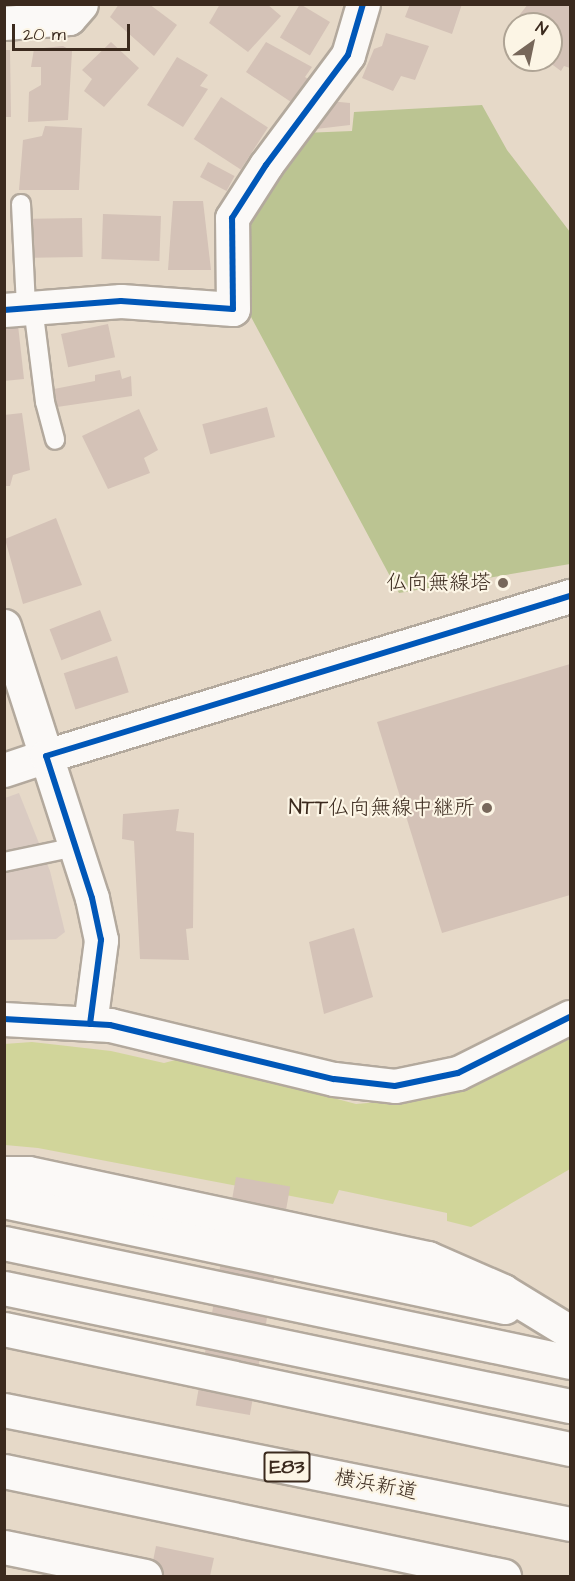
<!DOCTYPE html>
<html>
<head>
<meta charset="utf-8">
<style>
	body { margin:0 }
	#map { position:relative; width:575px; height:1581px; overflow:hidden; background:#e6d9c8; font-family:"Architects Daughter","Klee One",sans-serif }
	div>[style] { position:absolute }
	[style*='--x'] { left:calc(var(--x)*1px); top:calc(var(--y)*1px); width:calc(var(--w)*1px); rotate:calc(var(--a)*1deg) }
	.industrial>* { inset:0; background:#dacbc2 }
	.green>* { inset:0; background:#d1d59a }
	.forest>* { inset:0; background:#bbc492 }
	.building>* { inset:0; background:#d4c2b7; transform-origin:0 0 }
	.roads { filter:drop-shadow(2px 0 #b3a99d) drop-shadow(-2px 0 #b3a99d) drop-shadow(0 2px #b3a99d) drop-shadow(0 -2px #b3a99d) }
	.service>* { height:18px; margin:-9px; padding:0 9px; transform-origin:9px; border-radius:9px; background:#fbf9f7 }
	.minor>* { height:33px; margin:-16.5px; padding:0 16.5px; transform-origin:16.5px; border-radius:16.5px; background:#fbf9f7 }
	.tertiary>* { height:33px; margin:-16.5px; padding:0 16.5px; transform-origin:16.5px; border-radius:16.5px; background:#fbf9f7 }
	.trunk>* { height:33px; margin:-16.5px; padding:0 16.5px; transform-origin:16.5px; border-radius:16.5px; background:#fbf9f7 }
	.cycleway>* { height:6px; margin:-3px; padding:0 3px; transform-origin:3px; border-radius:3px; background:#0057b8 }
	.dots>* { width:16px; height:16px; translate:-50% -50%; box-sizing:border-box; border:3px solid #fcf5e5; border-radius:50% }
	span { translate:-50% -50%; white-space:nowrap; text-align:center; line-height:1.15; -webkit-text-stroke:4.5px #fcf5e5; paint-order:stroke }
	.shield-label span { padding:2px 4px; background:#fcf5e5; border:2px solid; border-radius:4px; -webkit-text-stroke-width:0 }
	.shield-label { font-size:20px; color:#3b2a1e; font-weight:700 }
	.poi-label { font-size:21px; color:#3b2a1e }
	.right { translate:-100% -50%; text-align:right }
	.street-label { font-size:21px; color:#3b2a1e }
	.frame { position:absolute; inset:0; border:6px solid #3b2a1e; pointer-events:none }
	.north { position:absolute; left:503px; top:12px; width:60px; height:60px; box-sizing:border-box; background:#fcf5e5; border:2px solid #afa495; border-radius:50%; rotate:33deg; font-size:16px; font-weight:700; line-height:24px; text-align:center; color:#3b2a1e }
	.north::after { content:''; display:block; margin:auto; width:21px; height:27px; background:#77675a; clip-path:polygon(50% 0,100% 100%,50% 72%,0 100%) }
	.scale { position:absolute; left:12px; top:24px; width:118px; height:27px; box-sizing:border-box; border:3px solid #3b2a1e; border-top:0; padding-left:8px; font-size:18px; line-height:21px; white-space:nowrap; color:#3b2a1e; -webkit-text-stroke:4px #fcf5e5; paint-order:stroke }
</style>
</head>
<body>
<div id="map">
	<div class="industrial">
		<div style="clip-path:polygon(19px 793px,50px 871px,65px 932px,56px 939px,5px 940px,5px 798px)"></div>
	</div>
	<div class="green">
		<div style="clip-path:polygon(570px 1039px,570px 1169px,471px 1227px,447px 1221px,447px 1213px,339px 1190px,333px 1204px,38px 1148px,5px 1145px,4px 1044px,32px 1042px,111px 1051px,164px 1063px,183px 1058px,356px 1104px,437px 1097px)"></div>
	</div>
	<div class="forest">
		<div style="clip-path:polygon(482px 105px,507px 150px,570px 232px,570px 564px,399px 593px,242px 300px,242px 218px,303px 133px,352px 131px,354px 112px)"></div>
	</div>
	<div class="building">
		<div style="clip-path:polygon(119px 4px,149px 4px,177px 25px,154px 56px,110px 17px)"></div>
		<div style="clip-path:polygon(220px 4px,267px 4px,281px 16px,248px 52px,209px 23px)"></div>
		<div style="left:300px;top:4px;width:35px;height:39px;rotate:31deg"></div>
		<div style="clip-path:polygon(410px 4px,462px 4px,452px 34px,405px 17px)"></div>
		<div style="clip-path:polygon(528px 4px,570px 4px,570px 68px,564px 66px,561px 71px,546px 60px,551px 60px,551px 24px,511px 26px)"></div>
		<div style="clip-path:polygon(386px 33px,429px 46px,415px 80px,401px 76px,393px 91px,362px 78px,374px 49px,382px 46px)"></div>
		<div style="clip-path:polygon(111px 42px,139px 68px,104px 107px,84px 91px,92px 79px,82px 70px)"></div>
		<div style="clip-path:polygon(266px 42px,312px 67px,305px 77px,314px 83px,297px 106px,246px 72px)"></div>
		<div style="clip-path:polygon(63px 46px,72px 51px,68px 120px,28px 122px,29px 92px,41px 85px,41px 67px,31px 67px,34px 49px)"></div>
		<div style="clip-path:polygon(4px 50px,10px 50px,11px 117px,4px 117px)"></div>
		<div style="clip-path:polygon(177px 57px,208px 75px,200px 86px,208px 89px,183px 127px,147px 105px)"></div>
		<div style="left:221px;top:97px;width:56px;height:50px;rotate:33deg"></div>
		<div style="clip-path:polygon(329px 101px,350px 103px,350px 125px,316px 129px)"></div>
		<div style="clip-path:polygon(45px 126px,82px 128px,79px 190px,19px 190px,23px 140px,42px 136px)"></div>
		<div style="left:208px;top:162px;width:30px;height:17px;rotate:28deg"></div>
		<div style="clip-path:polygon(173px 201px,203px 201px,211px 270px,168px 270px)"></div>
		<div style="left:103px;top:214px;width:58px;height:45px;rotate:2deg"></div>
		<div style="left:82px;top:218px;width:39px;height:50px;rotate:89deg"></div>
		<div style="left:108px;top:324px;width:34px;height:48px;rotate:78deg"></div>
		<div style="clip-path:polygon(18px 325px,24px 379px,4px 381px,4px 328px)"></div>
		<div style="clip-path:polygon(120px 370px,122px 379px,131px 376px,132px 396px,57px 407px,54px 389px,95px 381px,95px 375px)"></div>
		<div style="left:267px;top:407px;width:31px;height:67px;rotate:75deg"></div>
		<div style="clip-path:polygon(139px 409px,158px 450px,144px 458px,150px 473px,108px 489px,82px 436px)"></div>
		<div style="clip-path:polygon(22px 413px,30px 470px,13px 475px,10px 486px,4px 486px,4px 415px)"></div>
		<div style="clip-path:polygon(56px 518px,82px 585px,23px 604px,5px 539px)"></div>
		<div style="left:100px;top:610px;width:33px;height:54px;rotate:69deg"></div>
		<div style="left:117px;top:656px;width:38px;height:56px;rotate:72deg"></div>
		<div style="clip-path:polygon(570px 664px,570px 895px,442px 933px,377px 722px)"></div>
		<div style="clip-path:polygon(179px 809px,176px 831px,194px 833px,193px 928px,186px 929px,189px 960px,140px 959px,134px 841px,122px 839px,123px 814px)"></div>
		<div style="clip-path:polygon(354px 928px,373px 997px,324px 1014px,309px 942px)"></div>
		<div style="left:236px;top:1177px;width:55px;height:232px;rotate:10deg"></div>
		<div style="clip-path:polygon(156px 1546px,214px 1558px,210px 1576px,150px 1576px)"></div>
	</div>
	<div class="roads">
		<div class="service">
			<div style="--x:21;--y:204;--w:104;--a:87.2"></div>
			<div style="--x:33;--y:307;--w:96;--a:82.8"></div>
			<div style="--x:45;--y:402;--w:39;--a:75"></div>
			<div style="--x:4;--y:862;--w:73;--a:-11.9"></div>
		</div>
		<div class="minor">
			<div style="--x:4;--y:23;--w:65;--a:-4.4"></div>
			<div style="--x:69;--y:18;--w:18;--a:-49"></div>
			<div style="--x:4;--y:310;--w:117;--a:-4.4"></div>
			<div style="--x:121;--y:301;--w:112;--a:4.1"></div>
			<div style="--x:233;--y:309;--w:91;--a:-90.6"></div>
			<div style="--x:232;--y:218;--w:63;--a:-57.3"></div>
			<div style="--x:266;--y:165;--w:137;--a:-53.3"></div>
			<div style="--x:348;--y:55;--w:53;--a:-73.6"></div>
			<div style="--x:4;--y:626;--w:137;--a:72.1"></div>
			<div style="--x:46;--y:756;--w:44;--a:161.6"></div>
		</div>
		<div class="tertiary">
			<div style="--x:4;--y:1019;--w:106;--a:3.2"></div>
			<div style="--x:110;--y:1025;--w:230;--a:13.6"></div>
			<div style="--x:334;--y:1079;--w:61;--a:6.5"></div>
			<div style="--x:395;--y:1086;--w:64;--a:-11.7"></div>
			<div style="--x:458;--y:1073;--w:125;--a:-26.6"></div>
			<div style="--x:90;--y:1024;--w:85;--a:-82.5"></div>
			<div style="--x:101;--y:940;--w:43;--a:-102.1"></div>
			<div style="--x:92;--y:898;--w:149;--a:-107.9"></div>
			<div style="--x:46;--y:756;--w:548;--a:-16.98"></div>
		</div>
		<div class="trunk">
			<div style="--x:4;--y:1173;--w:24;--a:0"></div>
			<div style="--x:28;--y:1173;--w:409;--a:12"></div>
			<div style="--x:428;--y:1258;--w:82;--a:23.7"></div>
			<div style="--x:503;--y:1291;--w:79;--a:31.5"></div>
			<div style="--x:4;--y:1201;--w:512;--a:11.95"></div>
			<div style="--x:4;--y:1243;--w:578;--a:11.87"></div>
			<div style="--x:4;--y:1288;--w:578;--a:11.78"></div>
			<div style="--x:4;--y:1329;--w:579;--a:11.97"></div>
			<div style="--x:4;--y:1410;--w:577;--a:11.39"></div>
			<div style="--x:4;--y:1471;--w:511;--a:11.86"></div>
			<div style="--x:4;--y:1547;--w:144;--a:11.6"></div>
		</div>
	</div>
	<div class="cycleway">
		<div style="--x:4;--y:310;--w:117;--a:-4.4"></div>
		<div style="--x:121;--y:301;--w:112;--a:4.1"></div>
		<div style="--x:233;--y:309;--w:91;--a:-90.6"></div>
		<div style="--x:232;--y:218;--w:63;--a:-57.3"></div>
		<div style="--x:266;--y:165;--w:137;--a:-53.3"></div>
		<div style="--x:348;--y:55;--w:53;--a:-73.6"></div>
		<div style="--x:4;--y:1019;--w:106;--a:3.2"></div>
		<div style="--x:110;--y:1025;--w:230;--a:13.6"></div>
		<div style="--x:334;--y:1079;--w:61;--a:6.5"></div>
		<div style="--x:395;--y:1086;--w:64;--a:-11.7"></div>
		<div style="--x:458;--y:1073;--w:125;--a:-26.6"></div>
		<div style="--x:90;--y:1024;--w:85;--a:-82.5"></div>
		<div style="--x:101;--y:940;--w:43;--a:-102.1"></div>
		<div style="--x:92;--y:898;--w:149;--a:-107.9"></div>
		<div style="--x:46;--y:756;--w:548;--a:-16.98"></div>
	</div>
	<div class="dots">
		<div style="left:503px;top:583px;background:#77675a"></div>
		<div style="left:487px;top:808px;background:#77675a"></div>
	</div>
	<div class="shield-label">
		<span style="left:287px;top:1467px">E83</span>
	</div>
	<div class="poi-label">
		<span class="right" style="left:491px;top:583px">仏向無線塔</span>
		<span class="right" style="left:475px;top:808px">NTT仏向無線中継所</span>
	</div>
	<div class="street-label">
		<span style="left:376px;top:1485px;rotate:11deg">横浜新道</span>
	</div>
	<div class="frame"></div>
	<div class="north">N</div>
	<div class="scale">20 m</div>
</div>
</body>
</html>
